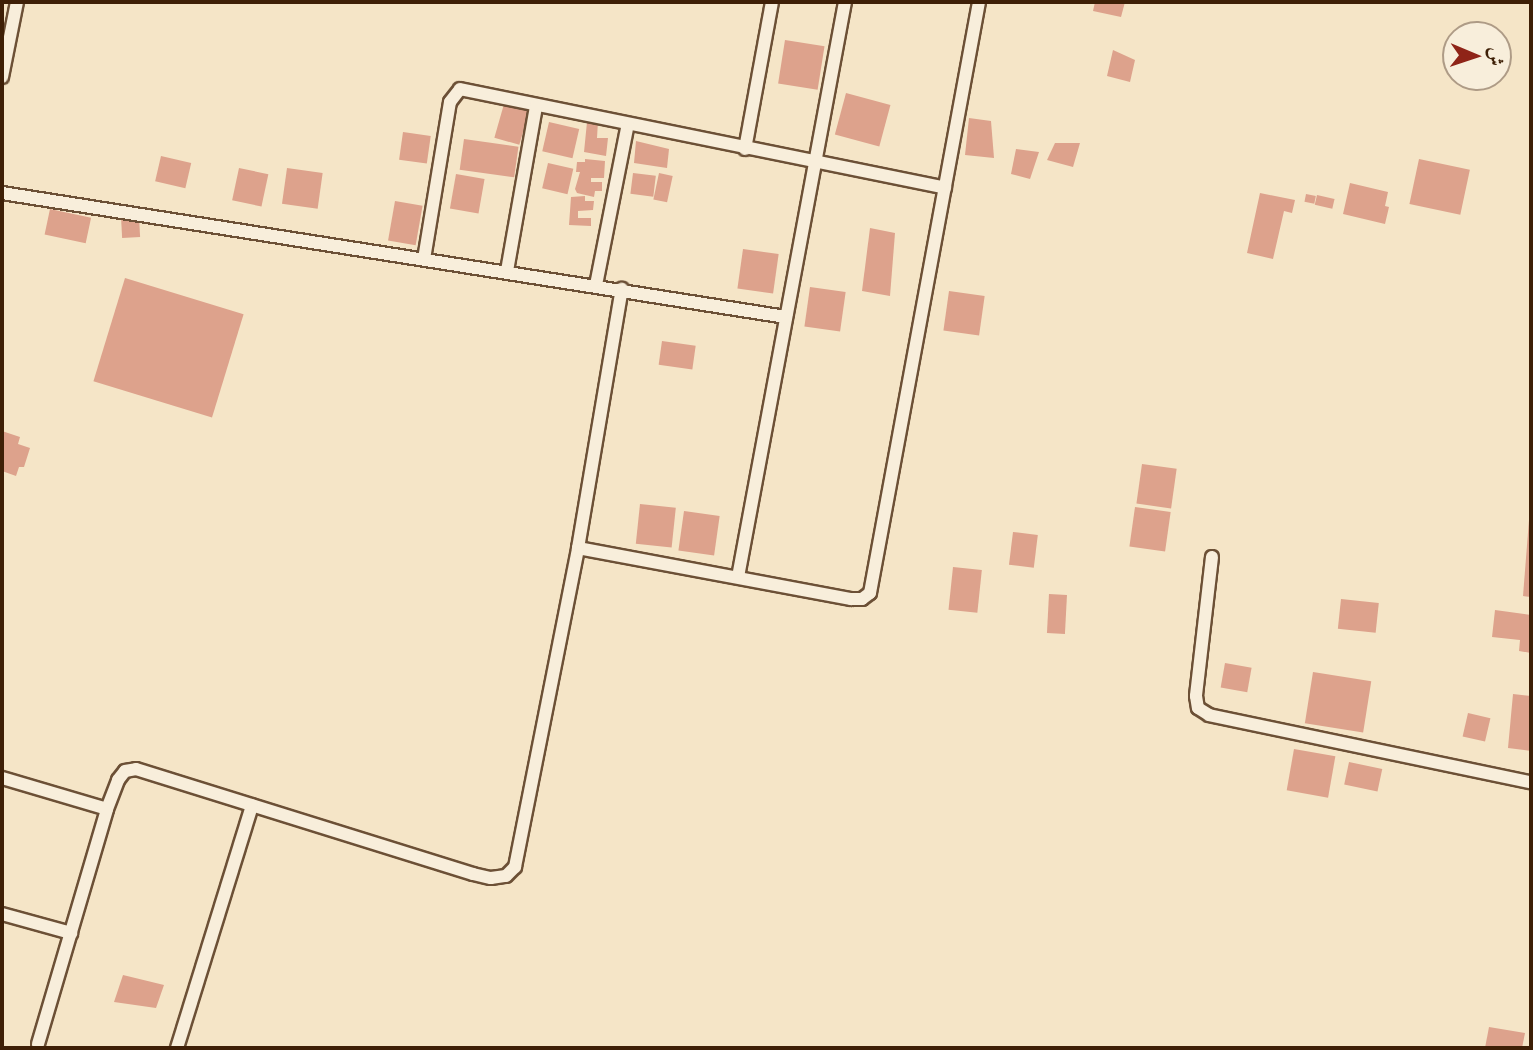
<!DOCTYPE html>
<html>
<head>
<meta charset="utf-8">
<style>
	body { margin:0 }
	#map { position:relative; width:1533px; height:1050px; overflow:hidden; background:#f5e5c7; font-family:Alegreya,Amiri,serif }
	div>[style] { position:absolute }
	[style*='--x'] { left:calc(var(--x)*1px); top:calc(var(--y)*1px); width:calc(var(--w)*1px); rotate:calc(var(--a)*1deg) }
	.building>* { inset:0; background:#dda28c; transform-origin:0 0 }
	.roads { filter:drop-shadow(2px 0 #6c5036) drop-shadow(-2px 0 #6c5036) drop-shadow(0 2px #6c5036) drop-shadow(0 -2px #6c5036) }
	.minor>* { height:12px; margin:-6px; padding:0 6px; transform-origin:6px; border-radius:6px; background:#f8eedb }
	span { translate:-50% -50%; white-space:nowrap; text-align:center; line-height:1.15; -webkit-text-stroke:5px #f8eedb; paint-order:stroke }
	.frame { position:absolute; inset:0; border:4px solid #3e1f06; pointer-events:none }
	.north { position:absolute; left:1442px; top:21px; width:70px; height:70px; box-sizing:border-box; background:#f8eedb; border:2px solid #ae9b86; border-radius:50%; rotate:92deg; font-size:19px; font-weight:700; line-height:28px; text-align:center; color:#3e1f06 }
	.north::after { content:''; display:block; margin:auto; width:24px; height:32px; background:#8f2418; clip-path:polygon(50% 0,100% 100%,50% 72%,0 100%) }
</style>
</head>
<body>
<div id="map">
	<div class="building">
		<div style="clip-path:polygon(1095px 2px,1125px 2px,1121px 17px,1093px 11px)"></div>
		<div style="left:785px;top:40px;width:40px;height:44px;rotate:9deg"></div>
		<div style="clip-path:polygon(1113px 50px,1135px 60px,1130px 82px,1107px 76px)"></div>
		<div style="left:846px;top:93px;width:46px;height:43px;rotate:15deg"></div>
		<div style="left:504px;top:104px;width:26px;height:35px;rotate:16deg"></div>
		<div style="clip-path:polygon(969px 118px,991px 121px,994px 158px,965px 155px)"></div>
		<div style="clip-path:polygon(598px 121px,597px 138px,608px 138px,606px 156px,584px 152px,587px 122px)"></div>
		<div style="left:549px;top:122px;width:31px;height:30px;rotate:13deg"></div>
		<div style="left:403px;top:132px;width:28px;height:28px;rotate:8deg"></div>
		<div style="left:464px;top:139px;width:55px;height:31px;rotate:8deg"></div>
		<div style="clip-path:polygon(636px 141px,669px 149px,667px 168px,634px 163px)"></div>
		<div style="clip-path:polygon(1055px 143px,1080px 143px,1073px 167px,1047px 160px)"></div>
		<div style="clip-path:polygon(1016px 149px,1039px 152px,1030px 179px,1011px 174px)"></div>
		<div style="left:161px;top:156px;width:31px;height:26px;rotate:13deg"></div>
		<div style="clip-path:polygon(585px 159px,605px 161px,604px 178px,591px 178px,591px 182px,602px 182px,602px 191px,595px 191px,594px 197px,577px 193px,575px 189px,580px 172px,576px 172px,577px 162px,585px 162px)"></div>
		<div style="left:1419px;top:159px;width:52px;height:46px;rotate:12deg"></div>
		<div style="left:548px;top:163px;width:26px;height:26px;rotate:13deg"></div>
		<div style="left:239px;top:168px;width:30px;height:33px;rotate:12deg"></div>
		<div style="left:287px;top:168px;width:36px;height:36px;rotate:8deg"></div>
		<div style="left:633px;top:173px;width:23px;height:21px;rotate:7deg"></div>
		<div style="left:659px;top:173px;width:14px;height:27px;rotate:12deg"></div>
		<div style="left:456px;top:174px;width:29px;height:35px;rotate:10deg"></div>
		<div style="clip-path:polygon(1350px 183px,1388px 192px,1385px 206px,1389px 207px,1385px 224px,1343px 214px)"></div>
		<div style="clip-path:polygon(1260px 193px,1295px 200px,1292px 213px,1284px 211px,1273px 259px,1247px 253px)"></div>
		<div style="left:1306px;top:194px;width:10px;height:8px;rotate:11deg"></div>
		<div style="left:1317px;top:195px;width:18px;height:10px;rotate:13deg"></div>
		<div style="clip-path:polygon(585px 196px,585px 201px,594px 201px,593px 210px,578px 211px,578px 218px,591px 218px,591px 226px,569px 225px,571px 197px)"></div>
		<div style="left:395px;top:201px;width:28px;height:40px;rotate:10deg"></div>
		<div style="left:50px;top:209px;width:42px;height:26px;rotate:12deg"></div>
		<div style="left:139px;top:216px;width:21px;height:18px;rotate:87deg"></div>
		<div style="clip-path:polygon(870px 228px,895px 233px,890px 296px,862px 291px)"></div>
		<div style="left:743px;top:249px;width:36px;height:40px;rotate:8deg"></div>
		<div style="left:125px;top:278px;width:124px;height:108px;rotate:17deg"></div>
		<div style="left:810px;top:287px;width:36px;height:40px;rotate:8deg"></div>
		<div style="left:949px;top:291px;width:36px;height:40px;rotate:8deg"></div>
		<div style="left:662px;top:341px;width:34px;height:24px;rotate:8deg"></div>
		<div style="clip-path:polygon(2px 431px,20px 437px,18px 444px,30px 448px,24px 467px,19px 467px,16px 476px,2px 471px)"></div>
		<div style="left:1142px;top:464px;width:35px;height:40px;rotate:8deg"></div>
		<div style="left:640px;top:504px;width:36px;height:40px;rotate:6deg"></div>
		<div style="left:1135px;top:507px;width:36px;height:40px;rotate:8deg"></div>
		<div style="left:684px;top:511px;width:36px;height:40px;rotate:8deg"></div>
		<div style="clip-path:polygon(1529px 520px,1531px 520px,1531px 597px,1523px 596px)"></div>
		<div style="left:1013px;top:532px;width:25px;height:33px;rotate:7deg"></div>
		<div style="left:953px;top:567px;width:29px;height:43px;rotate:6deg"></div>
		<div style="left:1049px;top:594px;width:18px;height:39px;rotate:3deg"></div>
		<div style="left:1341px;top:599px;width:38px;height:30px;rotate:6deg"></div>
		<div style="clip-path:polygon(1495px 610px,1531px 615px,1531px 653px,1519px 651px,1520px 640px,1492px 637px)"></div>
		<div style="left:1225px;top:663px;width:27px;height:25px;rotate:10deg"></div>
		<div style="left:1313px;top:672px;width:59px;height:52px;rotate:9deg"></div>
		<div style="clip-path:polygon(1513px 694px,1531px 696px,1531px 751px,1508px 748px)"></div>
		<div style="left:1468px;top:713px;width:23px;height:24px;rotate:13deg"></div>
		<div style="left:1294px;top:749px;width:42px;height:42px;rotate:10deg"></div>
		<div style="left:1349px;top:762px;width:34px;height:23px;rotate:12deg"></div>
		<div style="clip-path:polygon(123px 975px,164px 985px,156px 1008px,114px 1002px)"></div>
		<div style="clip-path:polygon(1489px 1027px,1525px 1033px,1522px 1048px,1485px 1048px)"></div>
	</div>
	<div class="roads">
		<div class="minor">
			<div style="--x:2;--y:77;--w:76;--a:-78.7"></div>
			<div style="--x:745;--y:149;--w:149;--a:-79.6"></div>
			<div style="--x:2;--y:193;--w:794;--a:8.99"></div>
			<div style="--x:424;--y:259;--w:159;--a:-80.6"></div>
			<div style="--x:450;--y:102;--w:16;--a:-52"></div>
			<div style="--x:460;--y:89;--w:495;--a:11.5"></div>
			<div style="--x:507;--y:271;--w:168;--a:-80"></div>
			<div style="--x:596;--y:285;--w:164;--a:-78.8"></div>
			<div style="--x:578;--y:548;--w:278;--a:10.6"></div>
			<div style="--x:851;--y:599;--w:11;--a:0"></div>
			<div style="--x:862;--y:599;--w:10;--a:-37"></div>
			<div style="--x:870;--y:593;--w:601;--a:-79.55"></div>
			<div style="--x:1212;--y:557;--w:140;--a:96.6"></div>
			<div style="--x:1196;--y:696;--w:12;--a:81"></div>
			<div style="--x:1198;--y:708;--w:13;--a:32"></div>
			<div style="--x:1209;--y:715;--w:329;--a:11.8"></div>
			<div style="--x:738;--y:577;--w:585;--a:-79.46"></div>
			<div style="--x:2;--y:778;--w:109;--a:16.4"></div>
			<div style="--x:2;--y:914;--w:72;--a:15.4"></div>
			<div style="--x:38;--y:1044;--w:245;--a:-73.6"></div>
			<div style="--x:107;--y:809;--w:31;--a:-69"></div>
			<div style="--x:118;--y:780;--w:11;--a:-52"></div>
			<div style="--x:125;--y:771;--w:11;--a:-10"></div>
			<div style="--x:136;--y:769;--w:353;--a:17.3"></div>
			<div style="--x:473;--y:874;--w:18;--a:13"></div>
			<div style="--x:491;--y:878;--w:15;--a:-8"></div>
			<div style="--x:506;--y:876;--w:13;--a:-45"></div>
			<div style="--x:515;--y:867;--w:325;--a:-78.8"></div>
			<div style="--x:578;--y:548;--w:263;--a:-80.4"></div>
			<div style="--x:177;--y:1048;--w:254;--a:-72.8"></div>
		</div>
	</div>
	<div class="frame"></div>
	<div class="north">ش</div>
</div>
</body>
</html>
